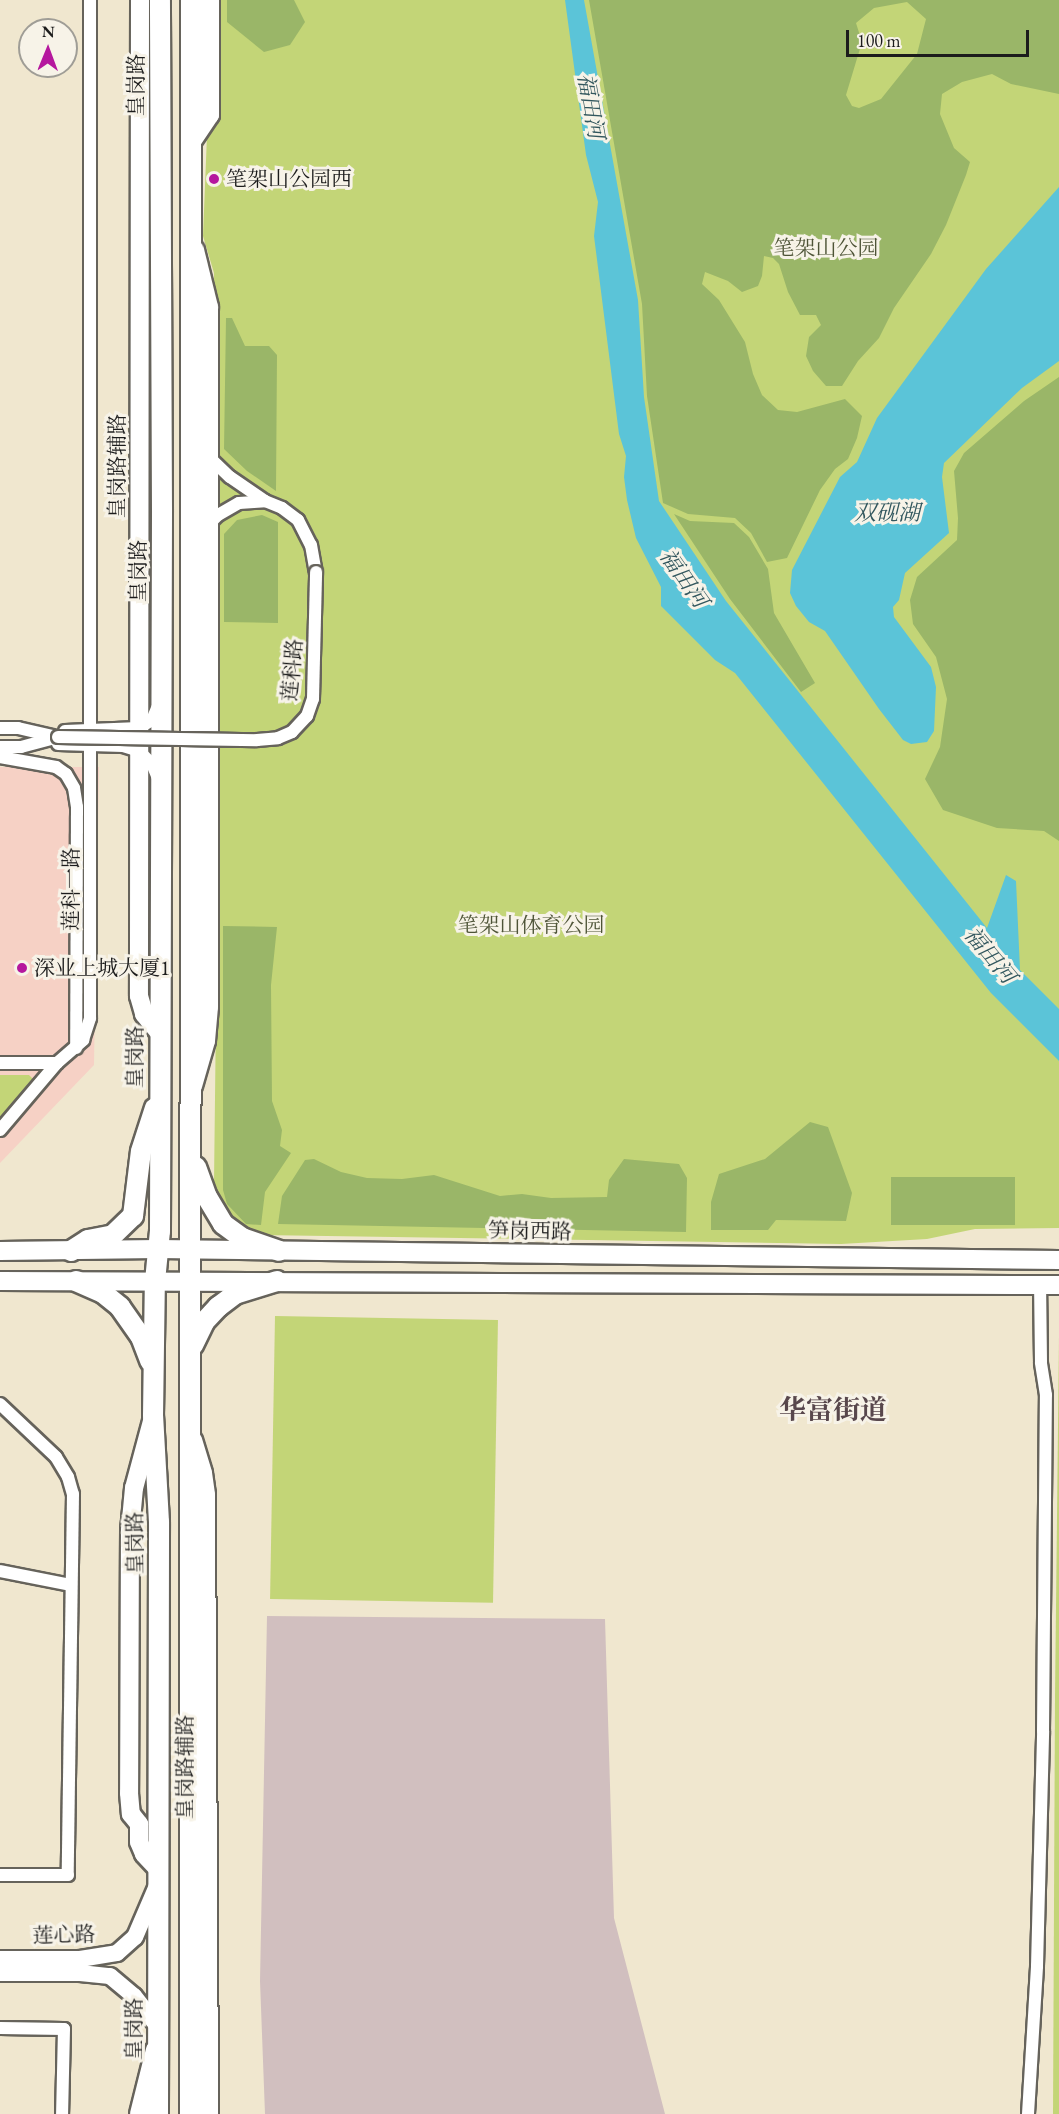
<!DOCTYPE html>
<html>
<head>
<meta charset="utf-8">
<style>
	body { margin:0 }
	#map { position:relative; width:1059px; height:2114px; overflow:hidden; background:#f0e7cf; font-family:"EB Garamond","Noto Serif SC",serif }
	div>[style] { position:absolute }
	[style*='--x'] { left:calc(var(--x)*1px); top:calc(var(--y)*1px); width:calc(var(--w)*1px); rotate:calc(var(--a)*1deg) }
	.built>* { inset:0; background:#f6d1c5 }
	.industrial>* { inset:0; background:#d1bfbf }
	.green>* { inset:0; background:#c3d577; transform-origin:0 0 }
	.forest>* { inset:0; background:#9ab668; transform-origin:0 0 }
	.water>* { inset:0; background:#5bc4d8 }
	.roads { filter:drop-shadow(2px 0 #66635b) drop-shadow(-2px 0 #66635b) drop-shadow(0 2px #66635b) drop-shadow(0 -2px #66635b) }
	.minor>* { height:12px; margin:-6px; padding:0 6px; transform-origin:6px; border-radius:6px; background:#fff }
	.secondary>* { height:16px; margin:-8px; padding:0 8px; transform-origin:8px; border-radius:8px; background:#fff }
	.primary>* { height:18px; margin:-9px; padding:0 9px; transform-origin:9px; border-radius:9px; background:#fff }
	.trunk>* { height:20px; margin:-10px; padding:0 10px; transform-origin:10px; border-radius:10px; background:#fff }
	.bridges { filter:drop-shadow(2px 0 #66635b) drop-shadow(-2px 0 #66635b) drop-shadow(0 2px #66635b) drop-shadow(0 -2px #66635b) }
	.minor-bridge>* { height:12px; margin:-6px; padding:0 6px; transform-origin:6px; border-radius:6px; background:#fff }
	.dots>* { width:16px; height:16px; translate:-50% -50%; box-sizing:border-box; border:3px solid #f7f3e8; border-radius:50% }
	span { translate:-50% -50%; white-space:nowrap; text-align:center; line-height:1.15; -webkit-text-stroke:6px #f7f3e8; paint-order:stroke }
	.street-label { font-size:21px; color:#1c1c1c }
	.poi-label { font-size:21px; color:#1c1c1c }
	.left { translate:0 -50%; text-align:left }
	.park-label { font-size:21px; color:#4e5437 }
	.water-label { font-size:22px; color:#32575e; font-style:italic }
	.district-label { font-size:27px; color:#58474c; font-weight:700 }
	.north { position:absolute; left:18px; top:18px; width:60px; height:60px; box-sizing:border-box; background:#f7f3e8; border:2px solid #9f9d96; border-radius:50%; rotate:1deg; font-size:16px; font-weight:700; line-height:24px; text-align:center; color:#1c1c1c }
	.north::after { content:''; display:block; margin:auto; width:21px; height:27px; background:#b5179e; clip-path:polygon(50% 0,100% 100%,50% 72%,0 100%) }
	.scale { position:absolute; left:846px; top:30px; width:183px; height:27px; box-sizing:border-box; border:3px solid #1c1c1c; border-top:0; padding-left:8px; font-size:18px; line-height:21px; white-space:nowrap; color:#1c1c1c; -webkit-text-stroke:4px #f7f3e8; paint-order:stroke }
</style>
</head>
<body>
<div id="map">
	<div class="built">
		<div style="clip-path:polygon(0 767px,99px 767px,94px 1065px,0 1163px)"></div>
	</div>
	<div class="industrial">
		<div style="clip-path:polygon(267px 1616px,605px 1619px,614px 1918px,665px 2114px,265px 2114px,260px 1981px)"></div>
	</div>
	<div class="green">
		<div style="clip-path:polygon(216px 0,1059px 0,1059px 1228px,975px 1229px,927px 1239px,841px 1244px,260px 1235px,239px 1231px,214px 1192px,214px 1183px,218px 843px,214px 273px,203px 236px,207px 135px,217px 121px)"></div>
		<div style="clip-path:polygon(0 1075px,29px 1075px,34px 1080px,0 1120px)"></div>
		<div style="left:275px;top:1316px;width:223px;height:283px;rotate:1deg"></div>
		<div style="clip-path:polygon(1059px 1336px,1059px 2114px,1053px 2114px,1055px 1697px)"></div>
	</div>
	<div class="forest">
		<div style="clip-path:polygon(227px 0,294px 0,305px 22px,290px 45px,264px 52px,227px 22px)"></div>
		<div style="clip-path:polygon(evenodd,589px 0,1059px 0,1059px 94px,1011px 84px,992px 74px,962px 82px,942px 94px,940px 114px,954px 148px,970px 162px,966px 175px,946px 225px,931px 254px,894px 308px,879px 338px,858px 361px,842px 386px,826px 386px,813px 371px,806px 356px,809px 337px,821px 325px,816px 315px,800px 315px,788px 292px,779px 264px,773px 258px,764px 256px,762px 276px,758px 286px,742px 292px,728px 281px,705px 272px,702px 284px,719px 300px,745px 342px,753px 374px,762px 395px,778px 410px,797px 412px,845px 399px,862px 416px,857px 438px,848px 459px,835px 469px,820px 490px,787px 558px,767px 562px,751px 533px,735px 518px,688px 514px,663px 503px,647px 396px,642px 304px,589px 0,907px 2px,926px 19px,917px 54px,881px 99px,859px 108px,852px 106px,846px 95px,862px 42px,856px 23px,874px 8px,907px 2px)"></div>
		<div style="clip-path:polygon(226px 318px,232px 318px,245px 346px,269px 346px,277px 355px,276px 491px,247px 471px,224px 449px)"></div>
		<div style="clip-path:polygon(1059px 377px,1059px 841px,1044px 831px,997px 828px,943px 810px,925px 779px,940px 747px,947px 699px,936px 657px,913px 624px,910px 600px,917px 577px,957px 540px,958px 518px,954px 471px,964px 453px,1024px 401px)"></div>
		<div style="clip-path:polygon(674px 514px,690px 521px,734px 523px,749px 537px,768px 569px,774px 613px,815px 683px,801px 692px,730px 599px)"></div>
		<div style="clip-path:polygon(262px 515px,278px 522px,278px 623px,224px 622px,224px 534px,237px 520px)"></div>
		<div style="clip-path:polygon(223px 926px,277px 927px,271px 985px,272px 1101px,282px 1130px,280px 1146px,291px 1153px,265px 1192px,261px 1225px,246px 1224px,227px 1204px,223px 1190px)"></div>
		<div style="clip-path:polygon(810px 1122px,828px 1127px,852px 1193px,846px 1221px,776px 1220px,768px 1230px,711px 1230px,711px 1202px,719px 1174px,765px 1159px)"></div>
		<div style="clip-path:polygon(314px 1159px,341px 1172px,367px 1178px,402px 1179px,434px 1175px,500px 1196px,522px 1194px,551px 1198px,607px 1197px,609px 1180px,624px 1159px,679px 1164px,687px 1178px,686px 1232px,278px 1224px,282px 1196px,305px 1160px)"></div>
		<div style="left:891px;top:1177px;width:124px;height:48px"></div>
	</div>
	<div class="water">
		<div style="clip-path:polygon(565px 0,584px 0,638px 300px,644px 397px,659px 501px,726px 601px,987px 928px,1006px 875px,1016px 881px,1020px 970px,1059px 1009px,1059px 1061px,991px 993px,735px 673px,715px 660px,661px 606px,661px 587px,636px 538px,627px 500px,624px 477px,626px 456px,619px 434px,594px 236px,598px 202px,586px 155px)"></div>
		<div style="clip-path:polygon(1059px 187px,1059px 361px,1022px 388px,944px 463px,942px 477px,949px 533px,905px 573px,899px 600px,893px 607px,894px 617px,931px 667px,936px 687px,934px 731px,927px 742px,911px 744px,903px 740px,879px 709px,825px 631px,809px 622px,796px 606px,790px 593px,792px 570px,840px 477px,857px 462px,877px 418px,986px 269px)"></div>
	</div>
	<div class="roads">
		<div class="minor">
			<div style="--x:208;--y:456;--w:30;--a:44"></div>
			<div style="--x:230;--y:477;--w:42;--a:34.4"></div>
			<div style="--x:265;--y:501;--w:18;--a:22"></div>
			<div style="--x:282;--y:508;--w:20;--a:37"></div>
			<div style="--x:298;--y:520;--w:28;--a:63"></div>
			<div style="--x:311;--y:545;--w:27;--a:80"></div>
			<div style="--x:208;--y:525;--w:14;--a:-45"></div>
			<div style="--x:218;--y:515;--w:24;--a:-30"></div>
			<div style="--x:239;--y:503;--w:26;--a:-4"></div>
			<div style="--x:0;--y:728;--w:18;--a:0"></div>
			<div style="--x:18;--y:728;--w:37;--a:13"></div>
			<div style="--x:65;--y:731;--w:74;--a:-2.3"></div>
			<div style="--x:139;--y:728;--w:15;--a:-32"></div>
			<div style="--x:152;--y:720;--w:15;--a:-67"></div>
			<div style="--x:58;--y:744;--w:65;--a:1.8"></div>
			<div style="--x:123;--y:746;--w:17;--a:17"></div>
			<div style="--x:139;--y:751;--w:18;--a:45"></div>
			<div style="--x:152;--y:764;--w:15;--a:67"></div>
			<div style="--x:0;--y:747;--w:21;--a:0"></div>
			<div style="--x:21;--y:747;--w:38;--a:-15"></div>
			<div style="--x:0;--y:757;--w:57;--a:10.1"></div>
			<div style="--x:56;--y:767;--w:12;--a:35"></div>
			<div style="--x:66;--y:774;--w:16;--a:60"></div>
			<div style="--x:74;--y:788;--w:19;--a:81"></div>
			<div style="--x:77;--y:807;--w:241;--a:90.2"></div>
			<div style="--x:0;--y:1063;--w:57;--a:0"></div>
			<div style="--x:0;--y:1130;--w:88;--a:-49.6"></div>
			<div style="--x:57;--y:1063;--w:35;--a:-41"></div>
			<div style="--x:83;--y:1040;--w:23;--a:-72"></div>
			<div style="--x:90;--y:1018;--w:1018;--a:-90"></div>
			<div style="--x:0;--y:1404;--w:77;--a:43.4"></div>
			<div style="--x:56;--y:1457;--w:23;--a:59"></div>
			<div style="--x:68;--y:1477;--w:18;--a:74"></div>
			<div style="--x:73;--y:1494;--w:381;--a:90.8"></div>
			<div style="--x:68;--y:1875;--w:68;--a:180"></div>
			<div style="--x:0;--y:1571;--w:72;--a:11.2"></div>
			<div style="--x:0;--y:2028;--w:64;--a:0.9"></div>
			<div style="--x:64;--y:2029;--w:85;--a:91.3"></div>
			<div style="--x:1028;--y:2114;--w:148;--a:-86.5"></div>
			<div style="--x:1037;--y:1966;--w:235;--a:-88.5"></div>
			<div style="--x:1043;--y:1731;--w:336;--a:-89.5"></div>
			<div style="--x:1046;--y:1395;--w:33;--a:-99"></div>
			<div style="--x:1041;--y:1362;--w:77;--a:-90.7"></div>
		</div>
		<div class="secondary">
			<div style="--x:0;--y:1959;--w:80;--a:0"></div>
			<div style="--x:80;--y:1959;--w:37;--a:-9"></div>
			<div style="--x:117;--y:1953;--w:24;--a:-42"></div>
			<div style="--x:135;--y:1937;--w:61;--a:-66.8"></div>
			<div style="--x:0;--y:1973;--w:80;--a:0"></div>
			<div style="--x:80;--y:1973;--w:30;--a:6"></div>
			<div style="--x:110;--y:1976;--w:31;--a:40"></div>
			<div style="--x:134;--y:1996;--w:39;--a:52"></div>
		</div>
		<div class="primary">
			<div style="--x:140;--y:0;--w:996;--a:90.06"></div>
			<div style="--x:139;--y:996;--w:19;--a:74"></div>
			<div style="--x:144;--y:1014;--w:26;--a:51"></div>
			<div style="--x:191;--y:143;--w:34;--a:-56"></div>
			<div style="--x:210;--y:115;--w:115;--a:-90"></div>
			<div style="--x:193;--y:1086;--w:47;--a:-73.9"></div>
			<div style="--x:206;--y:1041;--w:34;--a:-85"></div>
			<div style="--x:209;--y:1007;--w:700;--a:-90"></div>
			<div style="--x:209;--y:307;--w:59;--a:-103.8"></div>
			<div style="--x:0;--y:1251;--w:158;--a:-0.7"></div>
			<div style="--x:158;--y:1249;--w:901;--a:0.7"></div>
			<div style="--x:0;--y:1281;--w:1059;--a:0.22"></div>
			<div style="--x:152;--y:1421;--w:69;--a:105"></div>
			<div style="--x:134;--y:1488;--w:42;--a:95.4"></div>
			<div style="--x:130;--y:1530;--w:263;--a:90.2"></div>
			<div style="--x:129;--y:1793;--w:21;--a:85"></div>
			<div style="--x:131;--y:1814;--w:13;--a:51"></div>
			<div style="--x:139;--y:1824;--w:18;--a:90"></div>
			<div style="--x:139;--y:1842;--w:13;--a:67"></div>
			<div style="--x:144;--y:1854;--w:21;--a:47"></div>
			<div style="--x:193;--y:1440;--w:34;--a:73"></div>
			<div style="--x:203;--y:1473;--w:22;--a:82"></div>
			<div style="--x:206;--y:1495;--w:619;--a:89.72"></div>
			<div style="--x:139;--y:2114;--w:66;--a:-76"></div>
		</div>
		<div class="trunk">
			<div style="--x:196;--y:1167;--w:32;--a:70"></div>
			<div style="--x:207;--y:1197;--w:31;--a:59"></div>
			<div style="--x:223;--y:1224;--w:24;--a:36"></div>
			<div style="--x:242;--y:1238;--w:39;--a:19"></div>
			<div style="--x:71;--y:1251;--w:20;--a:-33"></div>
			<div style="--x:88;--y:1240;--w:25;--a:-11"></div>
			<div style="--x:113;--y:1235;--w:28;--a:-44"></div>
			<div style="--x:133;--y:1216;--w:65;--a:-83"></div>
			<div style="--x:141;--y:1151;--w:45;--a:-72"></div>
			<div style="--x:76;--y:1281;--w:30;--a:24"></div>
			<div style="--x:103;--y:1293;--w:22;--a:39"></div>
			<div style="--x:120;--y:1307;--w:37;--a:55"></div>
			<div style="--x:141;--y:1337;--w:26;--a:69"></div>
			<div style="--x:193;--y:1345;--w:25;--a:-64"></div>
			<div style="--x:204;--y:1322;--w:21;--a:-47"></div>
			<div style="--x:218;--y:1307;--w:21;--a:-37"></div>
			<div style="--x:235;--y:1294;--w:44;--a:-17.2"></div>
			<div style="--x:158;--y:2114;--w:592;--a:-89.9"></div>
			<div style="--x:159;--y:1522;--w:106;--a:-93.2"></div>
			<div style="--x:153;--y:1416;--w:135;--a:-89.2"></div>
			<div style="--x:155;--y:1281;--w:50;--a:-84.3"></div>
			<div style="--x:160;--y:1231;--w:722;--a:-89.84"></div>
			<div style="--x:162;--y:509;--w:509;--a:-90.23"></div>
			<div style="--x:190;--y:2114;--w:2114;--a:-89.97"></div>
		</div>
	</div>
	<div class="bridges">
		<div class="minor-bridge">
			<div style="--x:58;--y:737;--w:199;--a:0.9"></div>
			<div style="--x:257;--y:740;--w:21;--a:-5"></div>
			<div style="--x:278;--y:738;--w:15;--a:-23"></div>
			<div style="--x:292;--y:732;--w:22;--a:-47"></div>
			<div style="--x:307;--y:716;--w:18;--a:-71"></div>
			<div style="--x:313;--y:699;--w:127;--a:-88.6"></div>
		</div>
	</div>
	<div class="dots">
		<div style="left:214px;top:179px;background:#b5179e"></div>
		<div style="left:22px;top:968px;background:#b5179e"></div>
	</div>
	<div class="street-label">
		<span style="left:136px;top:85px;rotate:-90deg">皇岗路</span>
		<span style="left:117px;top:466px;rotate:-90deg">皇岗路辅路</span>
		<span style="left:138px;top:571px;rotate:-90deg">皇岗路</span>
		<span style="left:292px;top:670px;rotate:-85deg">莲科路</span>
		<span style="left:71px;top:889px;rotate:-90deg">莲科一路</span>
		<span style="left:135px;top:1057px;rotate:-90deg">皇岗路</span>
		<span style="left:530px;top:1231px;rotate:1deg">笋岗西路</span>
		<span style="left:135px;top:1543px;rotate:-91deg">皇岗路</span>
		<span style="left:185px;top:1767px;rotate:-90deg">皇岗路辅路</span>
		<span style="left:64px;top:1935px;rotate:-2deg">莲心路</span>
		<span style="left:134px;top:2029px;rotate:-90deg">皇岗路</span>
	</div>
	<div class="poi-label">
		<span class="left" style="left:226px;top:179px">笔架山公园西</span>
		<span class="left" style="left:34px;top:968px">深业上城大厦1</span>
	</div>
	<div class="park-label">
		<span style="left:826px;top:248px">笔架山公园</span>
		<span style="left:531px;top:925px">笔架山体育公园</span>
	</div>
	<div class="water-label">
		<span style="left:591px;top:106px;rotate:80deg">福田河</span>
		<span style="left:887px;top:513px">双砚湖</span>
		<span style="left:684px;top:578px;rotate:55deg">福田河</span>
		<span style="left:990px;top:955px;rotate:50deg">福田河</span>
	</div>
	<div class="district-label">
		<span style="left:833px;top:1410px">华富街道</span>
	</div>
	<div class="north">N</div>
	<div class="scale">100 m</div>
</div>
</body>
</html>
